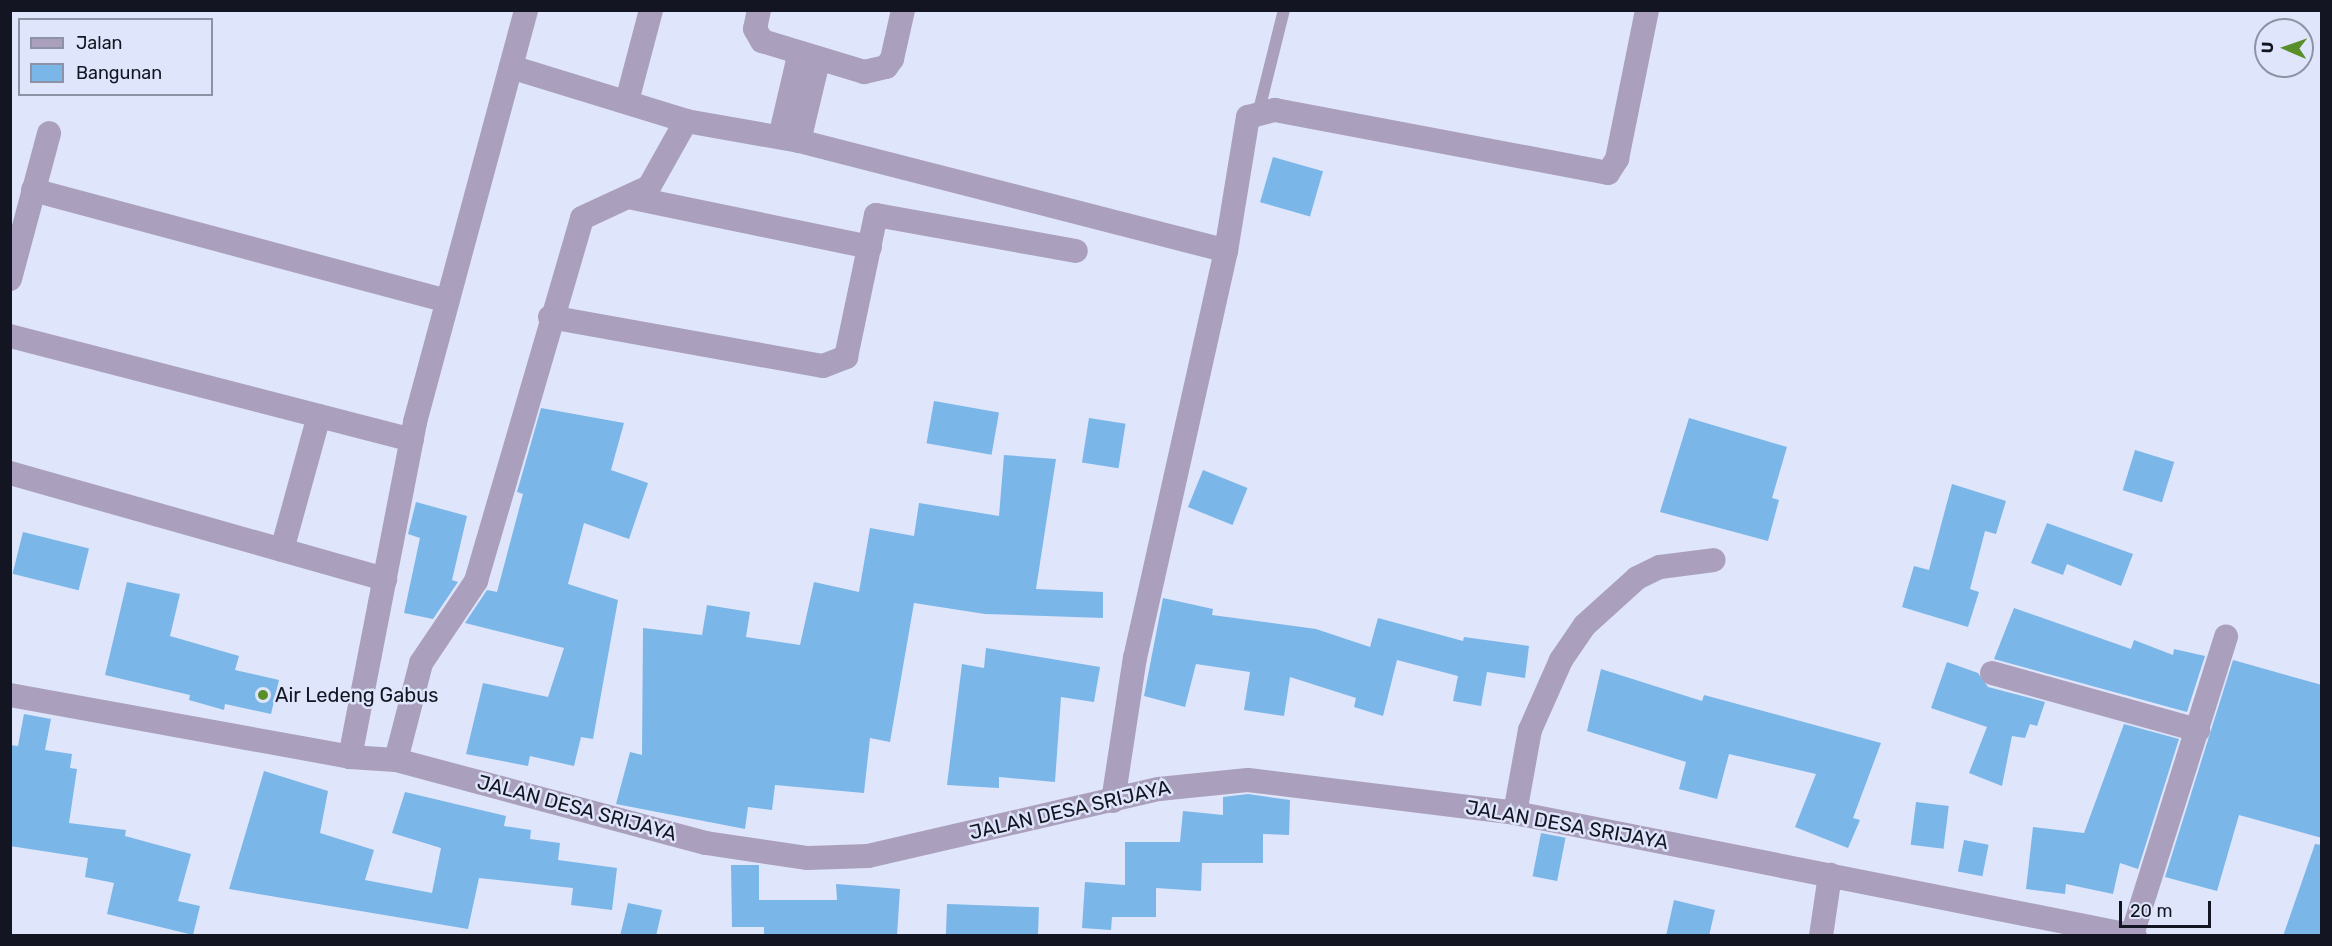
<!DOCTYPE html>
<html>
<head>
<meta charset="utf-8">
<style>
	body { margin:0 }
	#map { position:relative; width:2332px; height:946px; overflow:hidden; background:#dfe5fa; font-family:Rubik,sans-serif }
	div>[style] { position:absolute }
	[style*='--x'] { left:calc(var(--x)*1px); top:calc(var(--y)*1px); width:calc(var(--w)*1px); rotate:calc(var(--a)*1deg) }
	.building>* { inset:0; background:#7bb6e9; transform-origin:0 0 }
	.service>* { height:12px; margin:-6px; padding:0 6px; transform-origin:6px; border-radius:6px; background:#aaa0bd }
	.minor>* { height:24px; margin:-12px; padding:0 12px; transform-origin:12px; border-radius:12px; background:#aaa0bd }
	.dots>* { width:16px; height:16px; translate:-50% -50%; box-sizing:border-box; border:3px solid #dfe5fa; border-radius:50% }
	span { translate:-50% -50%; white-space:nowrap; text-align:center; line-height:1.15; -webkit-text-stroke:5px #dfe5fa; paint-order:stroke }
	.poi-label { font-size:20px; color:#131622 }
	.left { translate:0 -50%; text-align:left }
	.street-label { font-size:20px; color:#131622 }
	.frame { position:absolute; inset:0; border:12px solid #131622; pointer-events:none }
	.legend { position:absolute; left:18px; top:18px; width:195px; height:78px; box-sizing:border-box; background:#dfe5fa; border:2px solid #8d92a4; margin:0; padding:8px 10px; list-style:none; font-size:18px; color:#131622 }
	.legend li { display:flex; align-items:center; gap:12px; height:30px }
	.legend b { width:30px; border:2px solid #8d92a4 }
	.north { position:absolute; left:2254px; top:18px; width:60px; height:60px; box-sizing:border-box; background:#dfe5fa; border:2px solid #8d92a4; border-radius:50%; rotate:272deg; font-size:16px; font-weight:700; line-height:24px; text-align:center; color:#131622 }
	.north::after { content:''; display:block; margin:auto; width:21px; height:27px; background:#588f2a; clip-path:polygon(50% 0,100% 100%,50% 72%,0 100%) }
	.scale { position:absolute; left:2119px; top:901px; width:92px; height:27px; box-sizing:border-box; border:3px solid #131622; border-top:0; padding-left:8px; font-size:18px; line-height:21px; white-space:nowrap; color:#131622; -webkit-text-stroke:4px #dfe5fa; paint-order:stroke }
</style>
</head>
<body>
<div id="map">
	<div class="building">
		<div style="left:1273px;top:157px;width:52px;height:47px;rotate:16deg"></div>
		<div style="left:934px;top:401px;width:66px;height:43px;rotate:10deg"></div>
		<div style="clip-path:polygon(541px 408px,624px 423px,611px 470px,648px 483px,629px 539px,584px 523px,568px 584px,618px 600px,593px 739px,581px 737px,574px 766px,530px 756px,528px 766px,466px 754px,483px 683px,548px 697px,564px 648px,465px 623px,487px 590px,497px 592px,523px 494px,517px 492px)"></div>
		<div style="left:1089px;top:418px;width:37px;height:45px;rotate:9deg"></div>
		<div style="clip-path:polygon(1689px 418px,1787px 447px,1772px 498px,1779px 500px,1768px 541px,1660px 512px)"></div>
		<div style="left:2135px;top:450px;width:41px;height:42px;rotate:17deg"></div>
		<div style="clip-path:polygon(1004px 455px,1056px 459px,1036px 589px,1103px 592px,1103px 618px,985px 614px,914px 603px,890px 742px,870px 738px,864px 793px,775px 785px,772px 810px,748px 807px,745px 829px,616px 804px,630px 752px,642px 755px,643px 628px,702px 635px,707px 605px,750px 612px,746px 637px,800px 645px,814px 582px,859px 592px,870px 528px,914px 536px,919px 503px,999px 516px)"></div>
		<div style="left:1203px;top:470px;width:48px;height:40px;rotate:22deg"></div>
		<div style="clip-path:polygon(1952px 484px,2006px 501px,1996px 534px,1985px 531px,1970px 589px,1979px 592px,1968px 627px,1902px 607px,1914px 566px,1929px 570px)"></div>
		<div style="clip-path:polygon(416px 502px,467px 516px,452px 580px,458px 582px,433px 619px,404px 613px,420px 538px,408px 534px)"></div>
		<div style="clip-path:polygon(2047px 523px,2133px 554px,2121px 586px,2067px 564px,2063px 575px,2031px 563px)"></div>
		<div style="left:23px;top:532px;width:68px;height:43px;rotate:14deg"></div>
		<div style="clip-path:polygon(127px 582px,180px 594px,170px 636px,239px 656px,235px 670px,279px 680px,271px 714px,225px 704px,224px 710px,189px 700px,190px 695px,105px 675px)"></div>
		<div style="clip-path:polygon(1163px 598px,1213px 609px,1212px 615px,1316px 629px,1370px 647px,1378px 618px,1463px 641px,1464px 637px,1529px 646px,1525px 678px,1487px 672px,1481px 706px,1453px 701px,1458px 676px,1397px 660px,1383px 716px,1354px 707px,1356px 698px,1290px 677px,1284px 716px,1244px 710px,1250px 672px,1196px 664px,1185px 707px,1144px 696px)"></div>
		<div style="clip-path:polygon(2014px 608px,2131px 649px,2134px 640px,2173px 655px,2174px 649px,2205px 656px,2187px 712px,1994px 659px)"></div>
		<div style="clip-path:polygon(986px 648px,1100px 667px,1094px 702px,1061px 697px,1055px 782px,999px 777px,999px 788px,947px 785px,962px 664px,984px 668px)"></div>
		<div style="clip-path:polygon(2233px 660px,2322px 685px,2322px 838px,2239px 815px,2217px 891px,2165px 877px)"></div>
		<div style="clip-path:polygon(1947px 662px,1978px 673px,1988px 687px,2045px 702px,2037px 726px,2030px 724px,2025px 738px,2012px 736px,2002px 786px,1969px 773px,1987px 727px,1931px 708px)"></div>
		<div style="clip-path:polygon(1601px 669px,1702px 701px,1704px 695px,1881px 743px,1853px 818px,1860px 820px,1848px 848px,1795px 827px,1816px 774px,1729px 754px,1717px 799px,1679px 789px,1686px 762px,1587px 731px)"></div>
		<div style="clip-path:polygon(24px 714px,51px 719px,45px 750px,72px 754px,70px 768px,77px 769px,69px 823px,126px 830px,125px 836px,191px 854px,178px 901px,200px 906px,193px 935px,107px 914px,114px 883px,85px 877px,88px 858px,10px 846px,10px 745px,18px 746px)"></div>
		<div style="clip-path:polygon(2124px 724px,2179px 739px,2138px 869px,2120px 863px,2113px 894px,2066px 884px,2065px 894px,2026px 889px,2033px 827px,2084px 833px)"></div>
		<div style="clip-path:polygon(264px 771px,328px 791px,320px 833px,374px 850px,365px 880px,432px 893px,441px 848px,392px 833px,405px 792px,506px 816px,504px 826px,531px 830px,530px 839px,560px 843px,558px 860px,617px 868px,612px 910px,571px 905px,573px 888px,479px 878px,468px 929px,229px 889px)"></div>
		<div style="clip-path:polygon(1248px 794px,1290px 800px,1289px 835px,1263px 834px,1263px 863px,1202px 863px,1201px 891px,1156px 888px,1156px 917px,1112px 917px,1111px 930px,1082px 928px,1085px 882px,1125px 885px,1125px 842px,1180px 842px,1183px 811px,1223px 815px,1223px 797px)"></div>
		<div style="left:1916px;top:802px;width:33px;height:43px;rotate:7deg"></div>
		<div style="left:1541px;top:833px;width:25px;height:44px;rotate:11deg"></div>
		<div style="left:1964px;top:840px;width:25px;height:32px;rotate:11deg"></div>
		<div style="clip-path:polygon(2315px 844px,2322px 845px,2322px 936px,2283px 936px)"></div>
		<div style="clip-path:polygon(731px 865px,759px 865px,759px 900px,837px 900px,836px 884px,900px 889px,897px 936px,764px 936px,764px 927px,732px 927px)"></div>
		<div style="clip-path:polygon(1674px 900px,1715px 910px,1709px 936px,1666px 936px)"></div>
		<div style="clip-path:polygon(628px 903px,662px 910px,656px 936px,620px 936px)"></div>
		<div style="left:947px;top:904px;width:92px;height:32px;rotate:2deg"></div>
	</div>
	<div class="service">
		<div style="--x:1259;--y:110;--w:103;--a:-76"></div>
	</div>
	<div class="minor">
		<div style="--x:759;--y:10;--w:19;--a:102"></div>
		<div style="--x:755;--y:29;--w:14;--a:60"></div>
		<div style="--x:762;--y:41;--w:107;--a:16.9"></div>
		<div style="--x:864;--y:72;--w:23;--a:-13"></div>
		<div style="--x:886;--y:67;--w:10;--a:-53"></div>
		<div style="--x:892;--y:59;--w:50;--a:-77.3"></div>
		<div style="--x:511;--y:67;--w:183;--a:17.1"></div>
		<div style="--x:686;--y:121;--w:115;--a:10"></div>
		<div style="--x:799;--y:141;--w:441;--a:14.4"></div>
		<div style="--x:627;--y:101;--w:94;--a:-75.2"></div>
		<div style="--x:780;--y:137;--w:83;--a:-76.8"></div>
		<div style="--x:799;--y:141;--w:82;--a:-76.6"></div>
		<div style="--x:33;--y:190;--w:429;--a:15"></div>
		<div style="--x:633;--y:198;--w:242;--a:11.7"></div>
		<div style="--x:10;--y:279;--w:151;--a:-75"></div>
		<div style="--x:550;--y:317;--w:277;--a:10.2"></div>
		<div style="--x:823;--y:366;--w:25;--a:-21"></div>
		<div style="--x:846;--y:357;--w:145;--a:-78.1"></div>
		<div style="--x:876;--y:215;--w:203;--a:10.2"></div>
		<div style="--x:10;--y:336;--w:415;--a:14.5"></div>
		<div style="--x:10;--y:473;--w:390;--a:15.8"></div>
		<div style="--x:282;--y:550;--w:139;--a:-74.6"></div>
		<div style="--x:1992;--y:673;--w:214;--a:15.5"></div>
		<div style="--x:10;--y:695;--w:346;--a:10.3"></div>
		<div style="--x:350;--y:757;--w:46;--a:3.7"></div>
		<div style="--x:396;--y:760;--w:321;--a:15"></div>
		<div style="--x:706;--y:843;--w:103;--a:8.4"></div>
		<div style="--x:808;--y:858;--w:60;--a:-1.9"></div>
		<div style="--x:868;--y:856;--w:299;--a:-13"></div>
		<div style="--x:1159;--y:789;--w:89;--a:-5.8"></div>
		<div style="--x:1248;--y:780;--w:269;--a:7"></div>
		<div style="--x:1515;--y:813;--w:632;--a:11.22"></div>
		<div style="--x:350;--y:757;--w:341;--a:-79"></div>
		<div style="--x:415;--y:422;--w:427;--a:-74.9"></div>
		<div style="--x:396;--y:760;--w:100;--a:-75.5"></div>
		<div style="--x:421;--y:663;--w:99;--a:-56.1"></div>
		<div style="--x:476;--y:581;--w:378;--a:-73.7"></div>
		<div style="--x:582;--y:218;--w:74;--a:-24.8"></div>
		<div style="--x:649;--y:187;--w:76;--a:-60.7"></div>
		<div style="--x:1113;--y:801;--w:145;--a:-81.3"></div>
		<div style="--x:1135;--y:658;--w:417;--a:-77.4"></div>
		<div style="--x:1226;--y:251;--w:136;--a:-80.7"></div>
		<div style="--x:1248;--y:117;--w:28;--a:-15"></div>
		<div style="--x:1275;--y:110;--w:339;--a:10.7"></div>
		<div style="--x:1608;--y:173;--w:17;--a:-57"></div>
		<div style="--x:1617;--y:159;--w:152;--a:-78.6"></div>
		<div style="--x:1515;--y:813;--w:84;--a:-79.8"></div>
		<div style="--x:1530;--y:730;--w:77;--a:-66.1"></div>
		<div style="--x:1561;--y:660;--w:42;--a:-55.6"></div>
		<div style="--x:1585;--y:625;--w:70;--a:-42.1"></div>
		<div style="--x:1637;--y:578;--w:25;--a:-26"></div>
		<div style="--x:1660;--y:567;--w:54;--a:-7.4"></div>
		<div style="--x:2132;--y:935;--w:313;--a:-72.5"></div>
		<div style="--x:1821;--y:936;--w:62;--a:-81.6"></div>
	</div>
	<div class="dots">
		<div style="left:263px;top:695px;background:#588f2a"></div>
	</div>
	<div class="poi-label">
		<span class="left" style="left:275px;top:695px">Air Ledeng Gabus</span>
	</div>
	<div class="street-label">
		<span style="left:577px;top:808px;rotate:15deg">JALAN DESA SRIJAYA</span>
		<span style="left:1070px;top:810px;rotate:-13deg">JALAN DESA SRIJAYA</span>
		<span style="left:1567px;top:825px;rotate:10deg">JALAN DESA SRIJAYA</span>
	</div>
	<div class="frame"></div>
	<ul class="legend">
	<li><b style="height:8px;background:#aaa0bd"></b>Jalan</li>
	<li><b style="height:16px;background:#7bb6e9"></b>Bangunan</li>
	</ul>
	<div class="north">U</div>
	<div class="scale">20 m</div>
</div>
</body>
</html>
